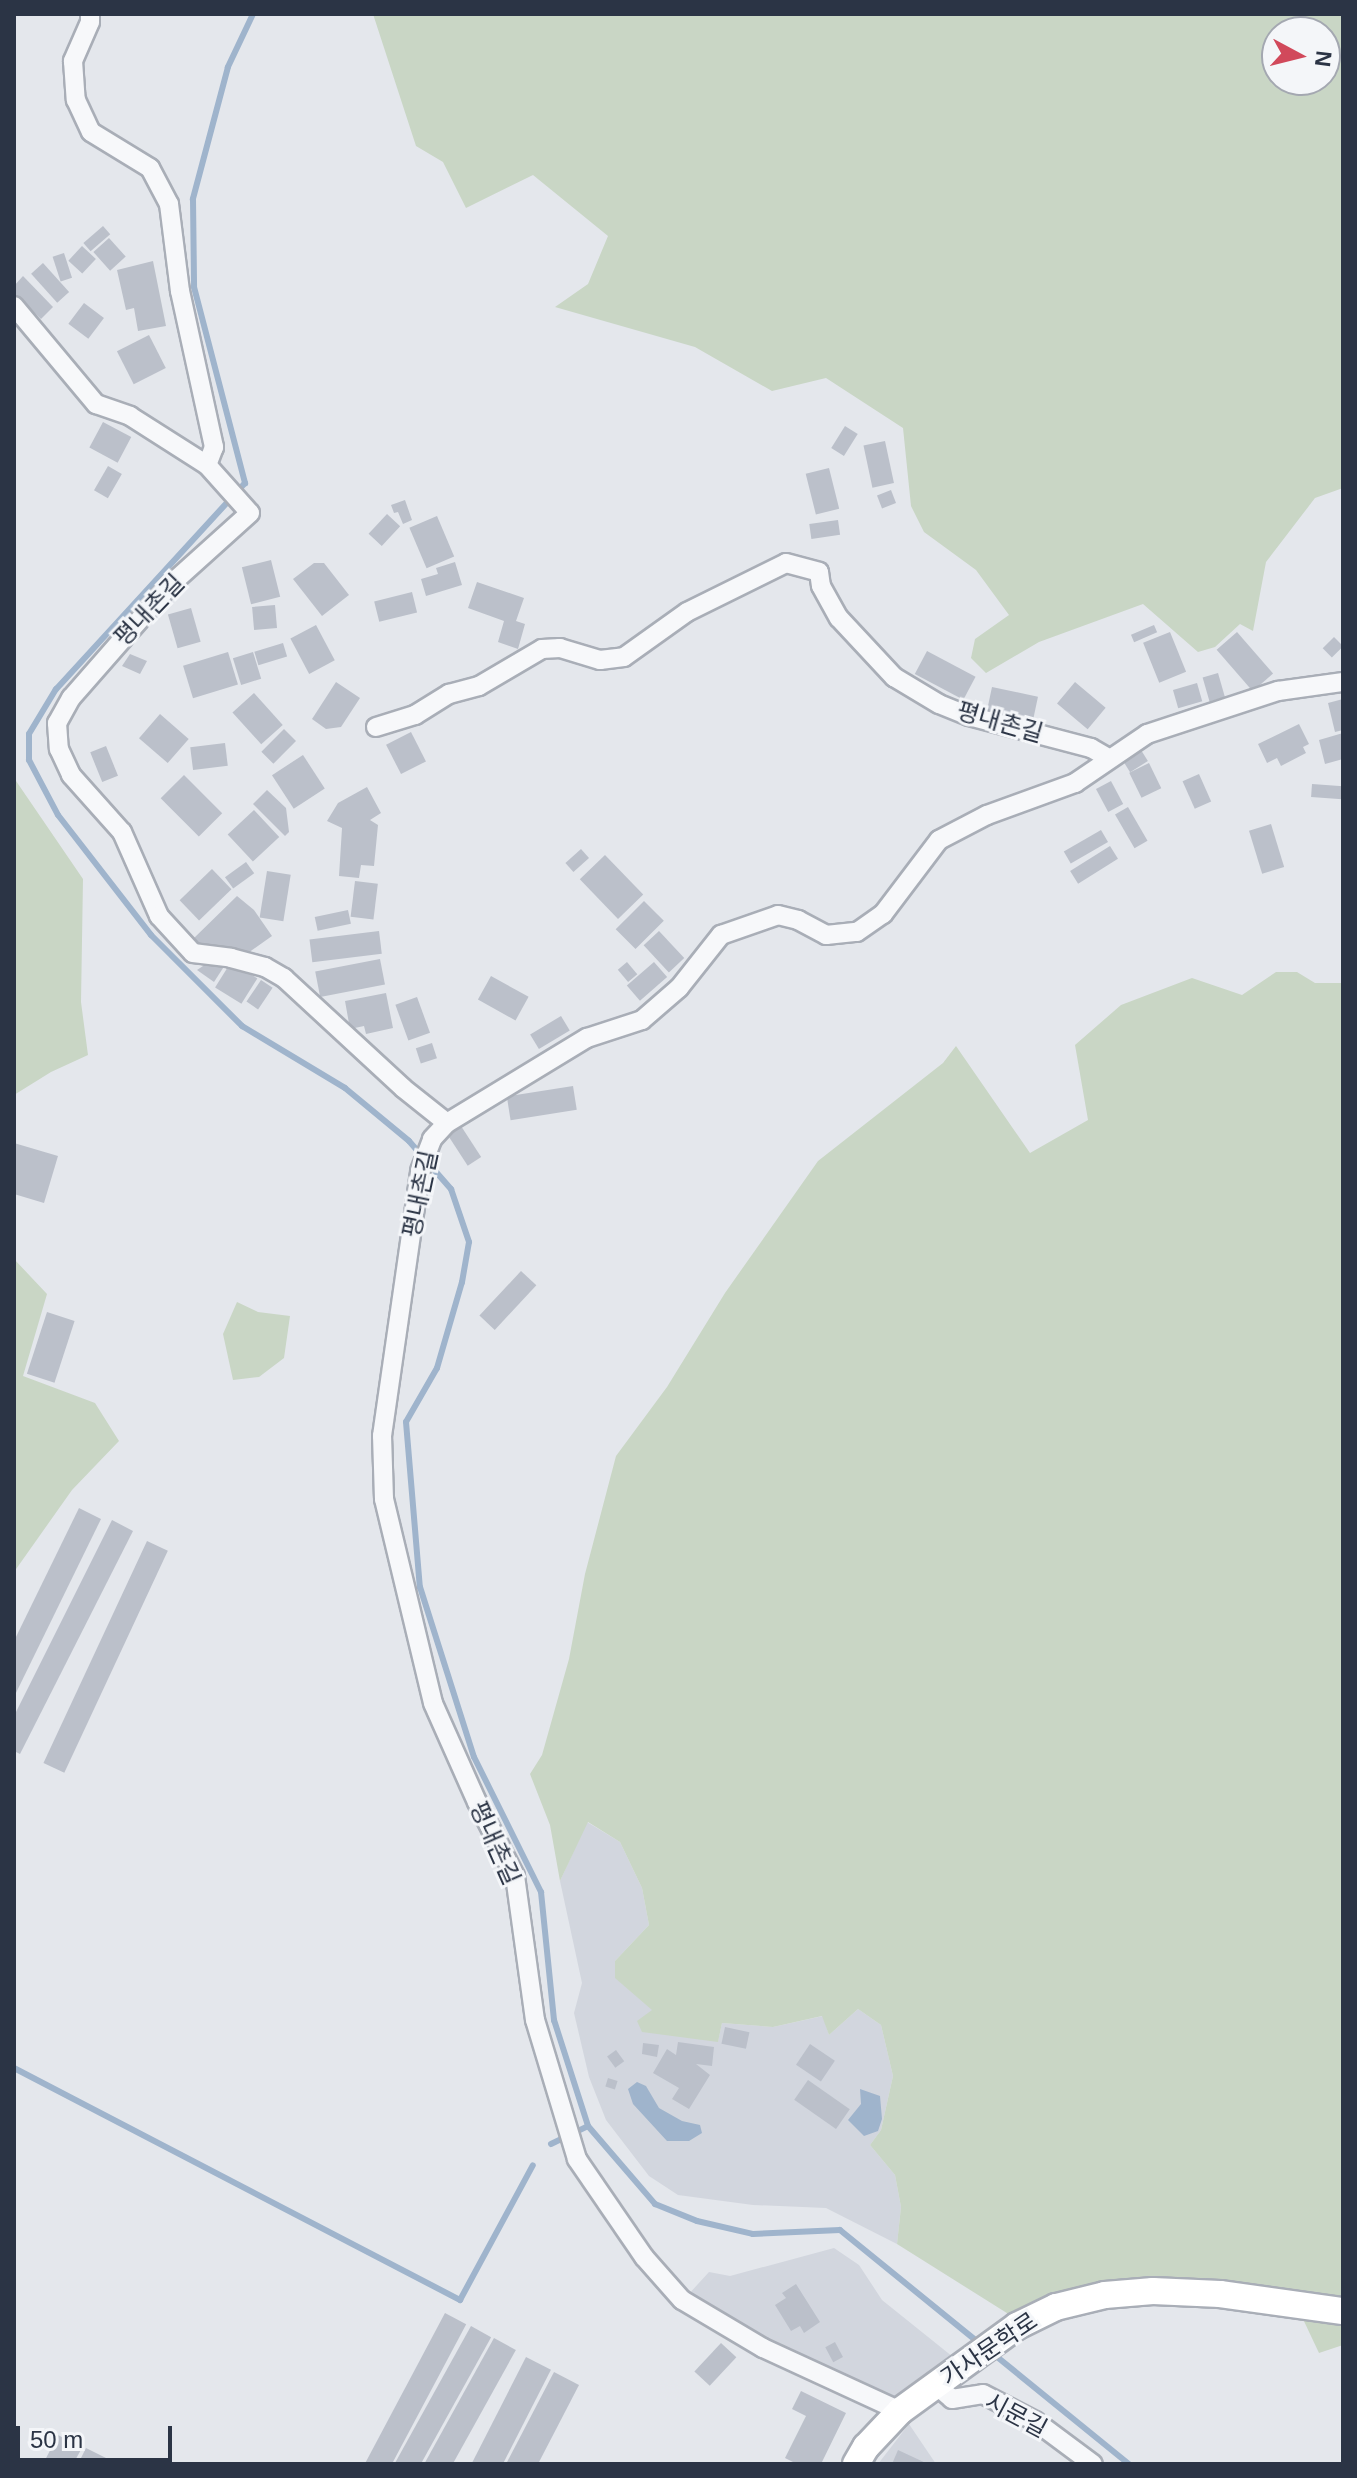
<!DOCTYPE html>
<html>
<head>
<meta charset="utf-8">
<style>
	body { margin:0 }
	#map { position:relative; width:1357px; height:2478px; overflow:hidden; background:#e4e7ec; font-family:Helvetica,"Noto Sans KR",sans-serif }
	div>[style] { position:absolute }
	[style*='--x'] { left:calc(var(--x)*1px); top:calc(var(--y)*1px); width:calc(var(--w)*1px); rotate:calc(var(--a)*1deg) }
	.built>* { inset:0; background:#d2d6de }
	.green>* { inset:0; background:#c9d6c5 }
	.water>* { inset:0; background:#9fb4cc }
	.stream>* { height:6px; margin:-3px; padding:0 3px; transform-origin:3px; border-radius:3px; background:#9fb4cc }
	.building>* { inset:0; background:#bbc0ca; transform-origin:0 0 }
	.roads { filter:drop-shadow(2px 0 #a9aeb7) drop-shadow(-2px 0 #a9aeb7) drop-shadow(0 2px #a9aeb7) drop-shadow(0 -2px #a9aeb7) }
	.street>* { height:18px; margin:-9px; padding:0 9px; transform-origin:9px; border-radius:9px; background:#f7f8fa }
	.secondary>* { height:26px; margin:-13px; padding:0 13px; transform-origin:13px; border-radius:13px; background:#fff }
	span { translate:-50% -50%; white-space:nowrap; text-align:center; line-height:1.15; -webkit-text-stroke:6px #f4f6f9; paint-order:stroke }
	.street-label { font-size:24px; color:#2b3445 }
	.frame { position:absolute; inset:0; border:16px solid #2b3445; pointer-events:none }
	.north { position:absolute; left:1261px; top:16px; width:80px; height:80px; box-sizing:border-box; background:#f4f6f9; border:2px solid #a4a8b1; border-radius:50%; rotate:97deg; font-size:22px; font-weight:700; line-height:32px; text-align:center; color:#2b3445 }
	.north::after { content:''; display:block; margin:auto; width:28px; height:36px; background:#d1495b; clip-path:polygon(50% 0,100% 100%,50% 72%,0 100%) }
	.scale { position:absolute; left:16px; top:2426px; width:156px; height:36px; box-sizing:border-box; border:4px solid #2b3445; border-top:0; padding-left:10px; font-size:24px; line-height:28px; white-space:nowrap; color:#2b3445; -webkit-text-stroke:6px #f4f6f9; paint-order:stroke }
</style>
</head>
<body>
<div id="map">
	<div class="built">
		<div style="clip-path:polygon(587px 1822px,620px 1842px,642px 1888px,649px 1925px,615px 1961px,718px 2041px,722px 2023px,773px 2027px,823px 2016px,829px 2035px,858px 2009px,881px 2025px,893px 2076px,881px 2130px,870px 2145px,895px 2175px,901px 2207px,897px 2244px,826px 2208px,753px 2205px,678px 2195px,649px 2176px,606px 2120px,589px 2077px,574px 2013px,582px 1983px,560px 1881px)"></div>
		<div style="clip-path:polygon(834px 2248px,859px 2265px,882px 2300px,953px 2357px,894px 2400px,728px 2323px,687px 2296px,709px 2272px,730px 2276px)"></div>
		<div style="clip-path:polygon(909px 2424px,936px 2464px,878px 2464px)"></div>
	</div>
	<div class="green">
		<div style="clip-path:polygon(evenodd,373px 14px,1343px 14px,1343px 488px,1315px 498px,1266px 562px,1253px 631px,1240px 624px,1215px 647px,1198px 652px,1143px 604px,1039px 642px,986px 673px,971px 658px,975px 639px,1009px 615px,976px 570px,924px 532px,911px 506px,903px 428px,826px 378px,772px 391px,695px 347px,555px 307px,588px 284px,608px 236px,533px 175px,466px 208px,443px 162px,416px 146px,373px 14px,1277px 32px,1325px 32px,1325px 80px,1277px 80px,1277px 32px)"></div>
		<div style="clip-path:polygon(14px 778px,83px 879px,81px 1002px,88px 1055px,51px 1072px,14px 1095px)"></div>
		<div style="clip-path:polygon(1276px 972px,1297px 972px,1315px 983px,1343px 983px,1343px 2300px,1048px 2299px,1010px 2315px,897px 2244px,901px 2207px,895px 2175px,870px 2145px,881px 2130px,893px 2076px,881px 2025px,858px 2009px,829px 2035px,822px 2016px,773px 2027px,722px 2023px,718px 2042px,642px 2032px,637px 2021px,652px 2010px,615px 1978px,615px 1961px,649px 1925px,642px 1888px,620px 1842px,588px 1822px,560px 1881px,550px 1825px,530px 1774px,542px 1755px,569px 1659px,585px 1574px,616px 1456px,667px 1387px,725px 1293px,818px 1161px,943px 1063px,956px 1046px,1030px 1153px,1088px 1120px,1075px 1045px,1121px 1005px,1192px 978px,1242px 995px)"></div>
		<div style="clip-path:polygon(14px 1259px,47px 1294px,23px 1376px,95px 1403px,119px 1441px,72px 1490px,14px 1572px)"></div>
		<div style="clip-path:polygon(237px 1302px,258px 1312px,290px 1316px,284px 1358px,259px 1377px,233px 1380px,223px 1334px)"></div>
		<div style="clip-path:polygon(1302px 2317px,1343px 2323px,1343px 2345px,1319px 2353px)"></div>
	</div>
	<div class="water">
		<div style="clip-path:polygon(637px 2082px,646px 2086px,659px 2108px,682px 2121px,700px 2125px,702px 2133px,689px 2141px,667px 2141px,633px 2104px,628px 2089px)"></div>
		<div style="clip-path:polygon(860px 2089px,880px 2096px,882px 2119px,878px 2131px,864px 2136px,848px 2120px,861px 2104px)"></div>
	</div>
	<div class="stream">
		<div style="--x:253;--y:14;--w:59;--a:115.3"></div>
		<div style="--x:228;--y:67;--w:137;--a:104.9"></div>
		<div style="--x:193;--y:199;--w:88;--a:89.3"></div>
		<div style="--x:194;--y:287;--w:203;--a:75.4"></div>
		<div style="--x:245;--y:483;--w:280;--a:132.5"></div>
		<div style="--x:56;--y:689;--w:52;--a:121"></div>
		<div style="--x:29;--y:734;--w:26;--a:90"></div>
		<div style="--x:29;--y:760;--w:62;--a:62.2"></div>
		<div style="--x:58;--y:815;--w:152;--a:52.2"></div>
		<div style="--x:151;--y:935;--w:129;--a:45"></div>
		<div style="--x:242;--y:1026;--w:120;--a:31"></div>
		<div style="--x:345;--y:1088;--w:83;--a:39.6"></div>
		<div style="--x:409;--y:1141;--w:64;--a:48.8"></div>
		<div style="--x:451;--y:1189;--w:56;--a:71.2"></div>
		<div style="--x:469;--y:1242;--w:41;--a:99.9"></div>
		<div style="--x:462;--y:1282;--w:90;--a:106.2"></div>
		<div style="--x:437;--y:1368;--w:62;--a:119.9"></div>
		<div style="--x:406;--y:1422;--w:166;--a:85.2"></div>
		<div style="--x:420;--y:1587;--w:178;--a:72.4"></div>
		<div style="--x:474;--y:1757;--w:151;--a:63.6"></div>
		<div style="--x:541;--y:1892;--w:129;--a:84.2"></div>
		<div style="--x:554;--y:2020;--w:111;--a:72.2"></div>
		<div style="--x:588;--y:2126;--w:103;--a:49.3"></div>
		<div style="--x:655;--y:2204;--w:45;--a:22"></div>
		<div style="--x:697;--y:2221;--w:57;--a:13.1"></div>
		<div style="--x:753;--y:2234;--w:87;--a:-2.6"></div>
		<div style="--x:840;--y:2230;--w:179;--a:39.1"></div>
		<div style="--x:14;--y:2068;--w:503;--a:27.48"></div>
		<div style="--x:460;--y:2300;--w:153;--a:-61.6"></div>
		<div style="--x:551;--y:2144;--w:41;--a:-25.9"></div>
		<div style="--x:991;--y:2352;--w:178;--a:39.1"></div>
	</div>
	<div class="building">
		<div style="left:103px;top:226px;width:11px;height:26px;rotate:49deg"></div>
		<div style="left:109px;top:238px;width:25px;height:21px;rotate:48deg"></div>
		<div style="left:82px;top:246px;width:19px;height:20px;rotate:43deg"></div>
		<div style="left:64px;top:253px;width:26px;height:12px;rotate:72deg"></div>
		<div style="clip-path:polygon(153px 261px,166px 326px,138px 331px,134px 308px,126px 310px,117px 270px)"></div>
		<div style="left:43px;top:263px;width:39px;height:16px;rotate:48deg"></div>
		<div style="clip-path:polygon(23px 276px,53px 307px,41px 319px,14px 293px,14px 286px)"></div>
		<div style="left:84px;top:303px;width:25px;height:26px;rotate:37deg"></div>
		<div style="left:149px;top:335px;width:37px;height:36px;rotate:63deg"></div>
		<div style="left:103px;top:422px;width:32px;height:29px;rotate:28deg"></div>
		<div style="left:845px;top:426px;width:15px;height:26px;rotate:32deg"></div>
		<div style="left:885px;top:441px;width:43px;height:22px;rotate:78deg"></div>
		<div style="left:108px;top:466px;width:16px;height:28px;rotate:30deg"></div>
		<div style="left:829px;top:468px;width:42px;height:24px;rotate:76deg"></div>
		<div style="left:891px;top:490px;width:14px;height:15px;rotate:69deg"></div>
		<div style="clip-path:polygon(405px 500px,412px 520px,403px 524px,398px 512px,394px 513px,391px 505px)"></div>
		<div style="left:387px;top:514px;width:18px;height:27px;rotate:43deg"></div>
		<div style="left:437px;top:516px;width:44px;height:30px;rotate:67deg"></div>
		<div style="left:838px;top:520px;width:15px;height:29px;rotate:82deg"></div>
		<div style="left:271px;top:560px;width:38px;height:30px;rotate:76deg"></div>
		<div style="clip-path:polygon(455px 562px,462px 585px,426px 596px,421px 579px,438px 574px,436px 568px)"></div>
		<div style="clip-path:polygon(314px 563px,324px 563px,349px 595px,322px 616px,293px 579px)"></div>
		<div style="clip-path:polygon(477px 582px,524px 598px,516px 621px,525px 624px,518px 649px,498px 642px,504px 621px,468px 608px)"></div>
		<div style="left:412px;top:592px;width:21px;height:39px;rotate:76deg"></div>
		<div style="left:275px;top:605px;width:23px;height:23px;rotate:85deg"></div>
		<div style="left:191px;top:608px;width:35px;height:24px;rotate:74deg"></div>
		<div style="left:316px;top:625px;width:40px;height:29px;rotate:62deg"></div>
		<div style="left:1154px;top:625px;width:8px;height:25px;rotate:67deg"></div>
		<div style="left:1170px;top:632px;width:43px;height:29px;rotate:68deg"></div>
		<div style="left:1237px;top:632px;width:55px;height:27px;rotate:49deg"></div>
		<div style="left:1334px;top:637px;width:13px;height:16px;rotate:45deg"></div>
		<div style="left:283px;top:643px;width:14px;height:30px;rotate:73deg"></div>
		<div style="left:927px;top:651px;width:55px;height:26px;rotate:28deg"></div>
		<div style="left:228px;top:652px;width:34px;height:47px;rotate:73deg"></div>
		<div style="left:253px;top:652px;width:28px;height:21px;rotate:73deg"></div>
		<div style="clip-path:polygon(130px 654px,147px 661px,140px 674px,122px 666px)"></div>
		<div style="left:1218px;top:673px;width:25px;height:16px;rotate:74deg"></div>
		<div style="clip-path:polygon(336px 682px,360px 698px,341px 727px,326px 729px,312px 719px)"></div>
		<div style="left:1075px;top:682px;width:40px;height:28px;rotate:40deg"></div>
		<div style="left:1197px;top:683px;width:19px;height:25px;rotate:74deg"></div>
		<div style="left:992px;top:687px;width:47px;height:25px;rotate:12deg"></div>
		<div style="left:254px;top:693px;width:43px;height:29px;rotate:48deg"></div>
		<div style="clip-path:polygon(1343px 699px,1343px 730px,1335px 732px,1328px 703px)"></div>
		<div style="left:160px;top:714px;width:38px;height:32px;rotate:41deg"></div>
		<div style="clip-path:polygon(1299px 724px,1309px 744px,1303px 747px,1306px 753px,1281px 766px,1277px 758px,1267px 763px,1258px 744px)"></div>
		<div style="left:284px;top:729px;width:17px;height:32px;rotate:45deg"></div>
		<div style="left:411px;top:732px;width:33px;height:28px;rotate:63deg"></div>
		<div style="clip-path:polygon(1343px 733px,1343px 759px,1325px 764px,1319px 740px)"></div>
		<div style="left:225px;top:743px;width:23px;height:35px;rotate:83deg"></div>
		<div style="left:106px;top:746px;width:32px;height:17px;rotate:68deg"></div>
		<div style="left:1141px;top:750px;width:13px;height:21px;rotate:58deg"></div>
		<div style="left:303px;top:755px;width:40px;height:37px;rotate:57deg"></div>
		<div style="left:1149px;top:763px;width:28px;height:22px;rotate:64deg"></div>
		<div style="left:1199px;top:774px;width:30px;height:18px;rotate:66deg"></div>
		<div style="left:184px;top:775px;width:54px;height:33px;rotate:45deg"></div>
		<div style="left:1111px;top:781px;width:26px;height:17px;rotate:62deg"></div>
		<div style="left:1312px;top:784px;width:31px;height:13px;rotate:4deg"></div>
		<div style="clip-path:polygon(367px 787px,381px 813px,370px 820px,378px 825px,374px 866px,361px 865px,359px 878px,339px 876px,342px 828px,327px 821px,338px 803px)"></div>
		<div style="clip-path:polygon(267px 790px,286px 808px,289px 832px,285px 836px,253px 804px)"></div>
		<div style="left:1128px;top:807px;width:39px;height:15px;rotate:60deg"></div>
		<div style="left:254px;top:810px;width:37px;height:36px;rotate:47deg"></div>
		<div style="left:1271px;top:824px;width:45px;height:23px;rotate:73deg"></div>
		<div style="left:1101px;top:830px;width:14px;height:43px;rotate:60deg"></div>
		<div style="left:1110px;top:846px;width:15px;height:47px;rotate:58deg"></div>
		<div style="left:581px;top:849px;width:12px;height:21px;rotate:48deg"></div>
		<div style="left:605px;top:855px;width:55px;height:35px;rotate:46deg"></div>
		<div style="left:246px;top:862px;width:14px;height:26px;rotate:54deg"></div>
		<div style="left:212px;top:869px;width:28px;height:45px;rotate:46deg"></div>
		<div style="left:267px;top:871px;width:24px;height:47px;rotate:9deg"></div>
		<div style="left:355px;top:881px;width:23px;height:36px;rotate:7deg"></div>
		<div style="clip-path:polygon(237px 896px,254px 910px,272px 936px,248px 953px,216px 947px,204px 949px,192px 940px)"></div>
		<div style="left:644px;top:901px;width:28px;height:40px;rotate:45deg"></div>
		<div style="left:348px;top:910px;width:14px;height:34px;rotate:78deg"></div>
		<div style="left:379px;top:931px;width:23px;height:70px;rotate:83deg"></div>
		<div style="left:659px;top:931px;width:37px;height:21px;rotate:47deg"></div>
		<div style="left:380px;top:959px;width:26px;height:66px;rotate:79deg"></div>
		<div style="clip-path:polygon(209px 962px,225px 965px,214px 982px,197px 970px)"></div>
		<div style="left:231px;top:962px;width:31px;height:30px;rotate:32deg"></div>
		<div style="left:627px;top:962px;width:16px;height:12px;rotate:50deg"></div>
		<div style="left:654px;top:962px;width:20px;height:36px;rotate:49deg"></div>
		<div style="left:491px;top:976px;width:43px;height:27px;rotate:29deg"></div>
		<div style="left:261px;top:980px;width:14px;height:26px;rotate:34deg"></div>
		<div style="clip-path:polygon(386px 993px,393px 1028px,366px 1034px,364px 1026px,350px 1029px,345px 1001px)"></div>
		<div style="left:417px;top:997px;width:38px;height:23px;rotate:70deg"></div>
		<div style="left:561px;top:1016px;width:17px;height:36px;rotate:59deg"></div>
		<div style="left:432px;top:1043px;width:16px;height:17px;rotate:72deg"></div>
		<div style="left:573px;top:1086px;width:24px;height:67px;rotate:81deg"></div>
		<div style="left:461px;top:1126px;width:37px;height:16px;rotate:57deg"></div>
		<div style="clip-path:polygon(14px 1143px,58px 1156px,44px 1203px,14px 1194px)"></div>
		<div style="left:521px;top:1271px;width:21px;height:61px;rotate:43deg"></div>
		<div style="left:47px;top:1312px;width:29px;height:65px;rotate:18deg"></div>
		<div style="clip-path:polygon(79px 1508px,101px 1519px,14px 1697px,14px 1641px)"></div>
		<div style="clip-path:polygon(112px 1520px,133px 1531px,20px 1754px,14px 1751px,14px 1716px)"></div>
		<div style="left:147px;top:1541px;width:23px;height:245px;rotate:25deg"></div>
		<div style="left:725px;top:2027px;width:25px;height:17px;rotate:12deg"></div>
		<div style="clip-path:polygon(678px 2042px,714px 2047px,712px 2066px,696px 2064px,710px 2075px,689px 2109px,672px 2099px,679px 2088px,653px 2073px,667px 2049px,676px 2055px)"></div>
		<div style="clip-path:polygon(643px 2043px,659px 2045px,657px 2057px,642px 2054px)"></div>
		<div style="left:810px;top:2044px;width:30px;height:25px;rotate:34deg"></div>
		<div style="left:616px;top:2050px;width:14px;height:11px;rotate:54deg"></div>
		<div style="left:608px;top:2078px;width:10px;height:9px;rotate:17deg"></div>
		<div style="left:808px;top:2080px;width:51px;height:24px;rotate:35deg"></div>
		<div style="clip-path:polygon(796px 2284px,820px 2322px,804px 2333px,800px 2326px,791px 2331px,775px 2305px,786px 2298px,782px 2293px)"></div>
		<div style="left:445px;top:2313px;width:24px;height:171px;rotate:28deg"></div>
		<div style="left:471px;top:2326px;width:23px;height:157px;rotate:29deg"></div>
		<div style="left:494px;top:2338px;width:25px;height:142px;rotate:29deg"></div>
		<div style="left:835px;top:2342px;width:17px;height:11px;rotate:62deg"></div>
		<div style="left:721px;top:2343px;width:21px;height:39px;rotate:43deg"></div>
		<div style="left:526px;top:2357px;width:28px;height:121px;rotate:27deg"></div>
		<div style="clip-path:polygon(554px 2372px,579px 2385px,538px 2464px,506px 2464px)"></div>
		<div style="clip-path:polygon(801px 2391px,846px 2413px,821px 2464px,797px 2464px,785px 2458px,806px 2416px,792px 2409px)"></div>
		<div style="clip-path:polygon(58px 2435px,82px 2448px,73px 2464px,43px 2464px)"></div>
		<div style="clip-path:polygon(86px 2448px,108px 2459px,105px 2464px,78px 2464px)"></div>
		<div style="clip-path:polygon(898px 2450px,928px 2464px,892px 2464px)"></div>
	</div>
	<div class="roads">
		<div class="street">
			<div style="--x:90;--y:14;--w:8;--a:90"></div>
			<div style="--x:90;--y:22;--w:43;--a:113.6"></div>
			<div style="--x:73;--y:61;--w:39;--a:86"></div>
			<div style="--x:76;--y:100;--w:35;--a:65"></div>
			<div style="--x:91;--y:132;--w:69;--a:31.4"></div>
			<div style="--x:150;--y:168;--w:41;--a:62.2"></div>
			<div style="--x:169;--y:204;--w:88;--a:82.8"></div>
			<div style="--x:180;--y:291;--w:160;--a:77.7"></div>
			<div style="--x:214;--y:447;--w:19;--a:111"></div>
			<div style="--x:14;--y:306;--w:128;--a:50.1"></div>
			<div style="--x:96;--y:404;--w:36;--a:19"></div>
			<div style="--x:130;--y:416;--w:91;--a:32.5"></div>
			<div style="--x:207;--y:465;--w:64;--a:48.1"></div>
			<div style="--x:250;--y:513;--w:108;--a:138"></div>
			<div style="--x:170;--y:585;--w:150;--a:131.2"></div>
			<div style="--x:71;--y:698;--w:29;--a:119"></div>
			<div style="--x:57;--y:723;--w:26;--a:86"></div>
			<div style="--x:59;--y:749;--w:29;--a:65"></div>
			<div style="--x:71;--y:775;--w:76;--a:48.2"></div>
			<div style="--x:122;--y:832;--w:92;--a:66.2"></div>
			<div style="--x:159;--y:916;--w:50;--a:47.4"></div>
			<div style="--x:193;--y:953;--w:38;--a:7"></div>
			<div style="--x:231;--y:958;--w:35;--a:15"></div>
			<div style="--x:265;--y:967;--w:22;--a:30"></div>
			<div style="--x:284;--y:978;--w:162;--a:42.7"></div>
			<div style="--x:403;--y:1088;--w:56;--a:38.5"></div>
			<div style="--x:376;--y:727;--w:41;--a:-17.1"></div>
			<div style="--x:415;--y:715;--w:40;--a:-32"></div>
			<div style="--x:449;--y:694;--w:31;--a:-15"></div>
			<div style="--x:479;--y:686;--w:73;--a:-30.4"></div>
			<div style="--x:542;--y:649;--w:18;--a:-3"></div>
			<div style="--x:560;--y:648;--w:42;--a:16.7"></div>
			<div style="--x:600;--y:660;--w:24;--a:-7"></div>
			<div style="--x:624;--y:657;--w:77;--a:-35.5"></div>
			<div style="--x:687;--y:612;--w:110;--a:-26.3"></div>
			<div style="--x:786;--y:563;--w:34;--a:15"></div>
			<div style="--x:819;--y:572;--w:14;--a:82"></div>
			<div style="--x:821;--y:586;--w:37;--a:61"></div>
			<div style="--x:839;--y:618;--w:81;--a:47"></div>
			<div style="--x:894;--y:677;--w:52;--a:31"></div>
			<div style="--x:939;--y:704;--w:32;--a:22"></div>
			<div style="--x:969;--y:716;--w:126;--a:14.7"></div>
			<div style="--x:1091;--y:748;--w:20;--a:30"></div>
			<div style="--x:936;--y:2385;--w:21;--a:41"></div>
			<div style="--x:952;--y:2399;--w:31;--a:-9"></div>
			<div style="--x:983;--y:2394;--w:59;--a:27.4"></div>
			<div style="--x:1035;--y:2421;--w:72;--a:36.6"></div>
			<div style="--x:900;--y:2411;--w:151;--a:-155.3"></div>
			<div style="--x:763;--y:2348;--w:94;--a:-149.3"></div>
			<div style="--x:682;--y:2300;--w:57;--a:-131.5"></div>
			<div style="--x:644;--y:2257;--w:119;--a:-124.4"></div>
			<div style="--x:577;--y:2159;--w:145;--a:-106.8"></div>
			<div style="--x:535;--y:2020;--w:145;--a:-97.9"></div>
			<div style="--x:515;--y:1876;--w:83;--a:-117.2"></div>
			<div style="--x:477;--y:1802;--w:108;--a:-114"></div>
			<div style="--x:433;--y:1703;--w:210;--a:-103.5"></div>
			<div style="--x:384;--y:1499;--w:63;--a:-91.8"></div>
			<div style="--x:382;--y:1436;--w:268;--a:-81.8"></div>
			<div style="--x:420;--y:1171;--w:34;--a:-69"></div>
			<div style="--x:432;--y:1139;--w:22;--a:-47"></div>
			<div style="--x:447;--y:1123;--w:164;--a:-31.3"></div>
			<div style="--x:587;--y:1038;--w:58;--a:-18.1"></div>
			<div style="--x:642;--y:1020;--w:49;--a:-40.9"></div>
			<div style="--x:679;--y:988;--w:68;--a:-51.6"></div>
			<div style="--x:721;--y:935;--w:60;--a:-19.3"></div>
			<div style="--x:778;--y:915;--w:21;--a:14"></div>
			<div style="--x:798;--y:920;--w:32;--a:28"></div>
			<div style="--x:826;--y:935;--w:31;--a:-6"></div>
			<div style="--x:857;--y:932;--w:32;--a:-35"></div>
			<div style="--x:883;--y:914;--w:93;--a:-52.9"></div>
			<div style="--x:939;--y:840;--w:54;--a:-27.5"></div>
			<div style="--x:987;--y:815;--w:94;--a:-20"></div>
			<div style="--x:1075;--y:783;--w:87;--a:-34.2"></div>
			<div style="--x:1147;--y:734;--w:138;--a:-18.2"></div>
			<div style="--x:1278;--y:691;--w:66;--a:-7.9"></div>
		</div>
		<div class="secondary">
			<div style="--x:856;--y:2464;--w:20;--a:-60"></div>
			<div style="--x:866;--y:2447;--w:50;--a:-46.6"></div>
			<div style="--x:900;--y:2411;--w:145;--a:-36"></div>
			<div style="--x:1017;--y:2326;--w:43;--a:-26"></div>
			<div style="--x:1056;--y:2307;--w:50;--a:-13.8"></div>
			<div style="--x:1105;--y:2295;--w:48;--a:-4.8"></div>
			<div style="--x:1153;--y:2291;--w:67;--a:2.6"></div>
			<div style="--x:1220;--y:2294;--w:124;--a:7.9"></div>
		</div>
	</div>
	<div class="street-label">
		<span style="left:149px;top:610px;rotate:-46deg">평내촌길</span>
		<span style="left:1000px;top:722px;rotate:16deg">평내촌길</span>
		<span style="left:420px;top:1194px;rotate:-78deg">평내촌길</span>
		<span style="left:495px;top:1843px;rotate:66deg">평내촌길</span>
		<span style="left:989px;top:2349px;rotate:-34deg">가사문학로</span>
		<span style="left:1016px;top:2415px;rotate:28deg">시문길</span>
	</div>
	<div class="frame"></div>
	<div class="north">N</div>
	<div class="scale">50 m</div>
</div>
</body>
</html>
